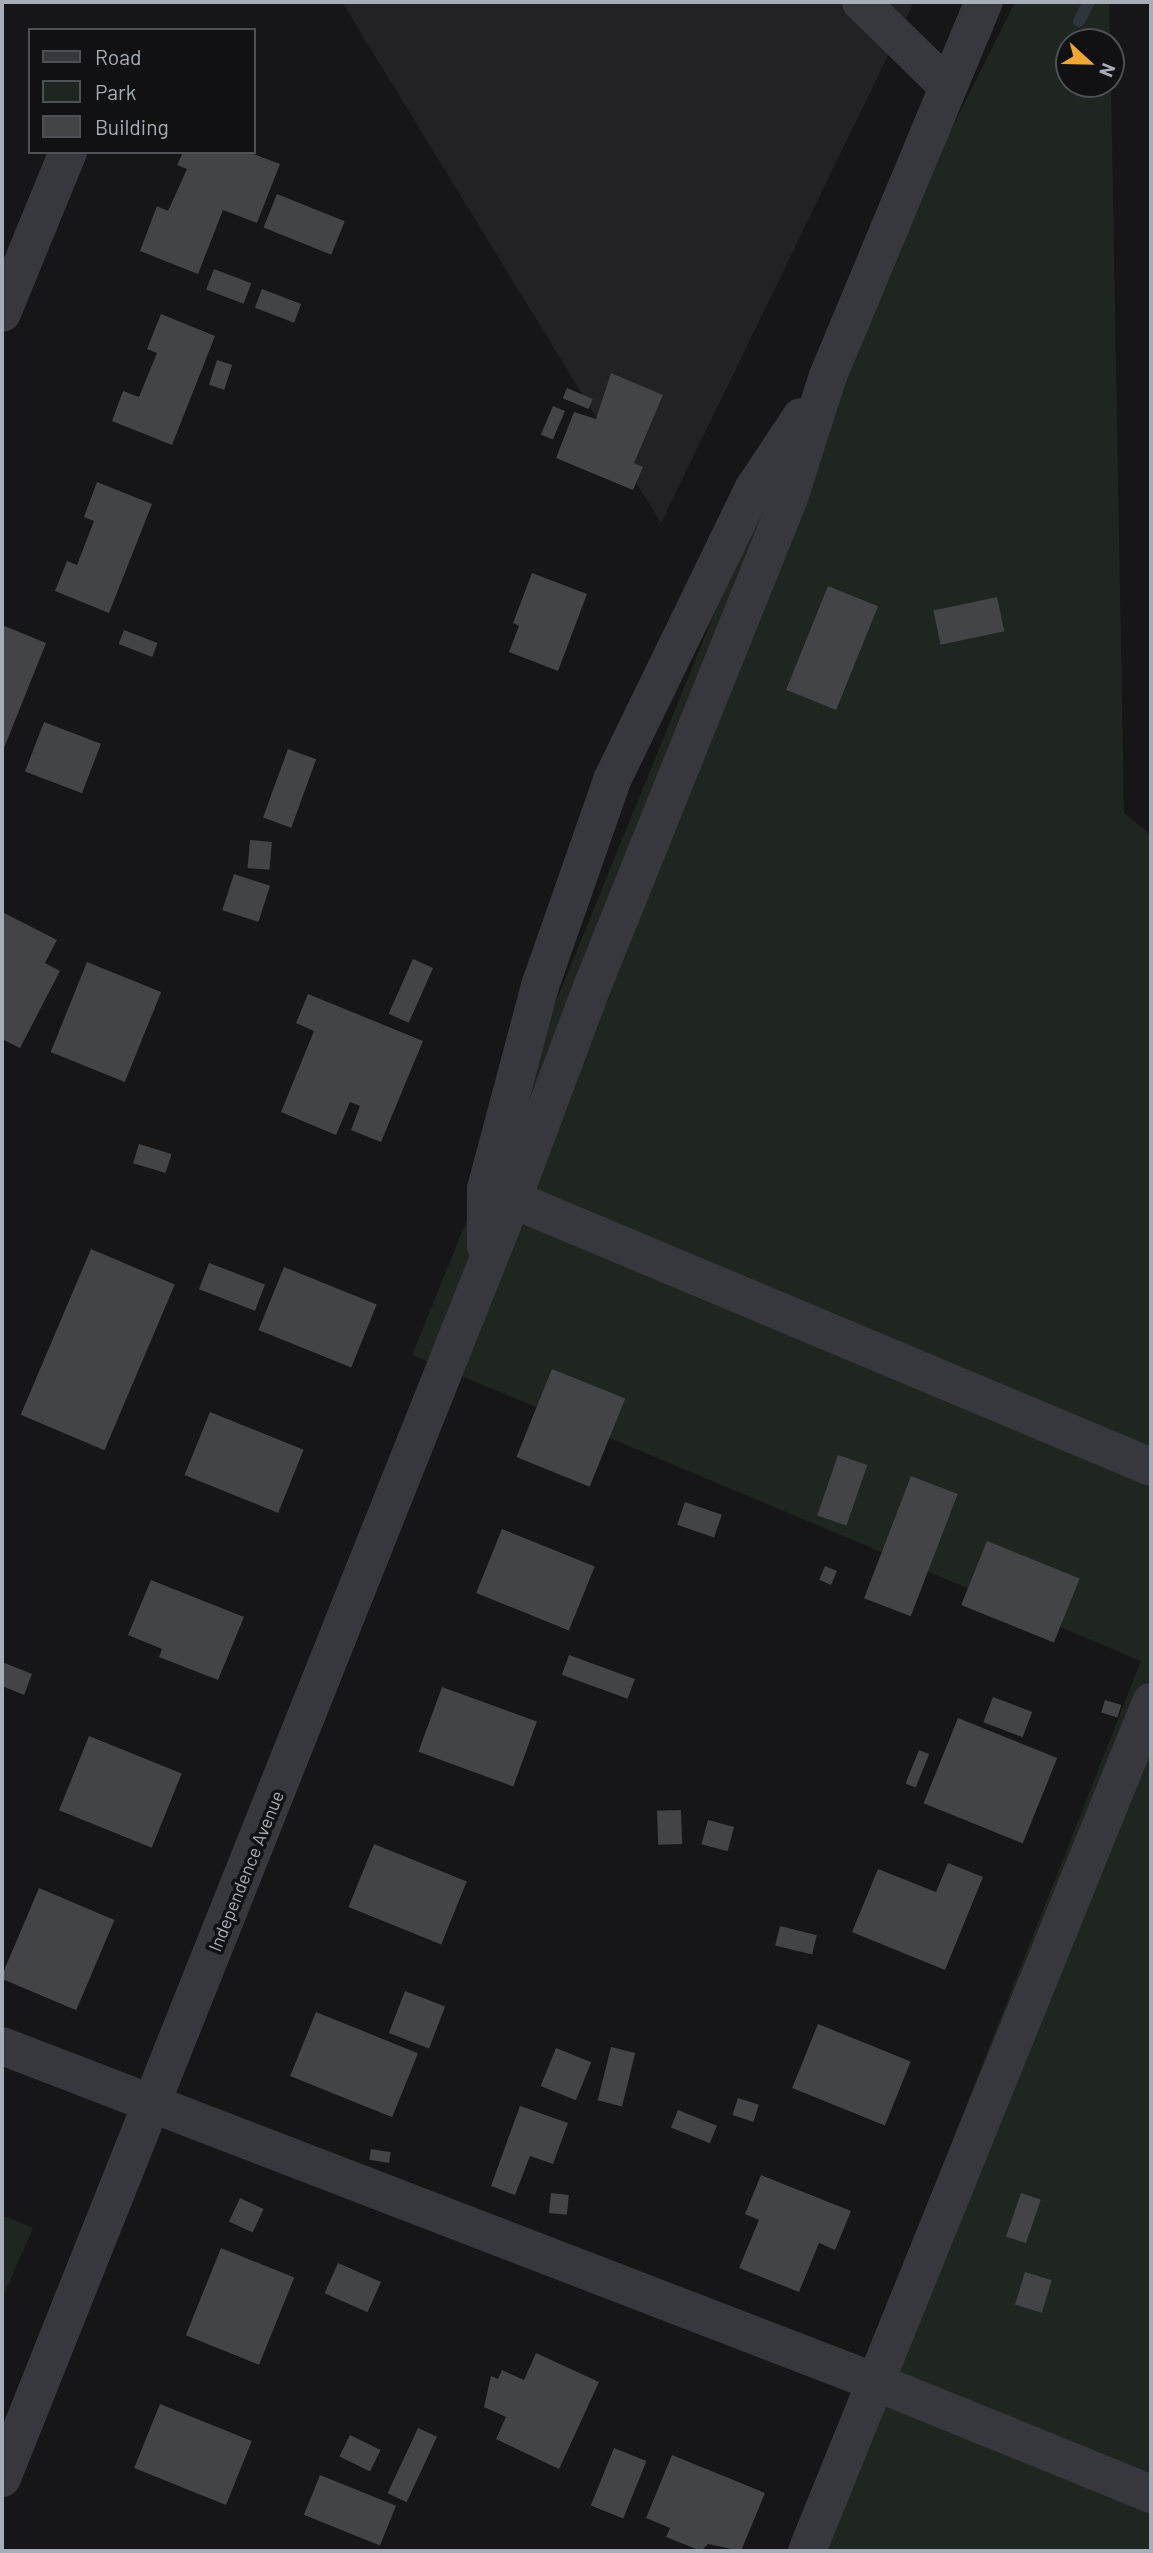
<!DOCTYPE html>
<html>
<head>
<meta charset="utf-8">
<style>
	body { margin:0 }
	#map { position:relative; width:1153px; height:2553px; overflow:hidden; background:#161618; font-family:Barlow,sans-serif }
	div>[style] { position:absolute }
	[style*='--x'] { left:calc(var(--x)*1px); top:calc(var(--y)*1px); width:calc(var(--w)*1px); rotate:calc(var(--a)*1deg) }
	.built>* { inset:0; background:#222225 }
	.green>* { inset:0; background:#1e261f }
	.stream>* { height:12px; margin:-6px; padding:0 6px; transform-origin:6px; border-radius:6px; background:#2c363c }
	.building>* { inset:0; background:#424448; transform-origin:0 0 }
	.minor>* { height:38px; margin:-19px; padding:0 19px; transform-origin:19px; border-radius:19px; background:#37383d }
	span { translate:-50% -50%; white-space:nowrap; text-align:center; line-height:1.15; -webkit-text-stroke:7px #111113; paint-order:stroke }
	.street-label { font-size:18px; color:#a8aeb8 }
	.frame { position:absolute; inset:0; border:4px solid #a8aeb8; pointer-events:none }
	.legend { position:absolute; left:28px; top:28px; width:228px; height:126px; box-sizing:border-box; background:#111113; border:2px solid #4d5055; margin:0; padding:9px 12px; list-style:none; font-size:21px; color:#a8aeb8 }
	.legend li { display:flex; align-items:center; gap:14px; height:35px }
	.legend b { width:35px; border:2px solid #4d5055 }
	.north { position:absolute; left:1055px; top:28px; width:70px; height:70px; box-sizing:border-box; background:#111113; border:2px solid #4d5055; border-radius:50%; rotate:112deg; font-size:19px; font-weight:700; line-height:28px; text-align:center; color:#a8aeb8 }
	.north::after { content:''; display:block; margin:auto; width:24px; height:32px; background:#f0a636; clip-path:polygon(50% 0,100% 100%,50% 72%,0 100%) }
</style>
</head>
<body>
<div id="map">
	<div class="built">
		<div style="clip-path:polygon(342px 2px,914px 2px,661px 523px)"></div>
	</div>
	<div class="green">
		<div style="clip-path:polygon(1015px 2px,1109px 2px,1110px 42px,1069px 42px,1069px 84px,1111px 84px,1124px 813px,1151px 835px,1151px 2551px,829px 2551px,796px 2538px,1141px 1661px,412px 1355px,736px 560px)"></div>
		<div style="clip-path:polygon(2px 2215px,33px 2228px,2px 2299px)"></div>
	</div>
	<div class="stream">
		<div style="--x:1079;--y:21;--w:21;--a:-62"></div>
	</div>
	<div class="building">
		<div style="clip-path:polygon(183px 152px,248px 152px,280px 164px,257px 223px,223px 210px,198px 274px,140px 251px,157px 206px,168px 211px,187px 169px,177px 165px)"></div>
		<div style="left:277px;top:194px;width:73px;height:36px;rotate:22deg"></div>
		<div style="left:214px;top:269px;width:40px;height:22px;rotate:21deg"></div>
		<div style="left:262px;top:289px;width:42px;height:20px;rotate:21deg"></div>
		<div style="clip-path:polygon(161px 314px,215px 336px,172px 445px,112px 421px,123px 391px,139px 397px,157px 353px,147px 349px)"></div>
		<div style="left:217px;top:360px;width:16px;height:26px;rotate:18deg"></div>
		<div style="clip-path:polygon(611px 373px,663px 395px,634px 463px,643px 467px,633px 490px,556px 458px,574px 412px,596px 419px)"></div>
		<div style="left:567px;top:388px;width:28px;height:11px;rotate:23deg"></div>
		<div style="left:553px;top:406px;width:13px;height:31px;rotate:23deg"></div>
		<div style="clip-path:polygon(97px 482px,152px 504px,109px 613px,55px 591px,67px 561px,77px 565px,94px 521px,84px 517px)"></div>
		<div style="clip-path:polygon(532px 573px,587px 594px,558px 671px,509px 652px,519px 626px,513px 623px)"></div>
		<div style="left:828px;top:586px;width:54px;height:112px;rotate:22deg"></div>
		<div style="left:997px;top:597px;width:35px;height:65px;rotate:78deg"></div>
		<div style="clip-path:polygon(2px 625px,46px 643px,2px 753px)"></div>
		<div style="left:124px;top:630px;width:36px;height:15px;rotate:21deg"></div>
		<div style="left:44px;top:722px;width:61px;height:53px;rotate:21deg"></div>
		<div style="left:288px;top:749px;width:30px;height:73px;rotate:20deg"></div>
		<div style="left:250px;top:840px;width:22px;height:28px;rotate:5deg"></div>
		<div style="left:234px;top:874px;width:38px;height:38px;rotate:18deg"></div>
		<div style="clip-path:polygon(2px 912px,57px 940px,45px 963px,60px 971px,20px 1048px,2px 1039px)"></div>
		<div style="left:413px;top:959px;width:22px;height:60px;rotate:24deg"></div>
		<div style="left:87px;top:962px;width:80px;height:97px;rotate:22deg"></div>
		<div style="clip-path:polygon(308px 994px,423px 1041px,381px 1142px,351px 1130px,360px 1106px,350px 1102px,336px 1135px,281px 1112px,314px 1031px,296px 1023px)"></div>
		<div style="left:139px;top:1144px;width:34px;height:20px;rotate:17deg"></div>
		<div style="left:91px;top:1249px;width:91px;height:180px;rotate:23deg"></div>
		<div style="left:209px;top:1263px;width:60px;height:28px;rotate:21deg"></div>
		<div style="left:284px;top:1267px;width:100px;height:68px;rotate:22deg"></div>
		<div style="left:552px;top:1369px;width:79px;height:95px;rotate:22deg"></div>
		<div style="left:210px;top:1412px;width:101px;height:68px;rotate:22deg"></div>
		<div style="left:838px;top:1455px;width:31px;height:64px;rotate:19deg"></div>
		<div style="left:911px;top:1476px;width:50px;height:131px;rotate:21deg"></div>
		<div style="left:685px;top:1502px;width:39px;height:24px;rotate:19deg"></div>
		<div style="left:502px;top:1529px;width:100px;height:69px;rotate:22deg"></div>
		<div style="left:987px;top:1541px;width:100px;height:69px;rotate:22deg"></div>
		<div style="left:825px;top:1566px;width:13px;height:15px;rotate:23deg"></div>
		<div style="clip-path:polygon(151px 1580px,244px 1617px,218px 1680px,159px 1657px,162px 1649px,128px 1635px)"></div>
		<div style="left:569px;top:1655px;width:70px;height:21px;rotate:20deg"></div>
		<div style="clip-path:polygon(2px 1662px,32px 1674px,24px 1695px,2px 1686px)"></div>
		<div style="left:442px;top:1687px;width:101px;height:69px;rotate:20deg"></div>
		<div style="left:993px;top:1697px;width:42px;height:27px;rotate:21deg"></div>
		<div style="left:1105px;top:1700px;width:17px;height:13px;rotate:17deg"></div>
		<div style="left:958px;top:1718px;width:107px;height:92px;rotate:22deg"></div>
		<div style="left:89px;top:1736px;width:100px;height:80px;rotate:22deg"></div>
		<div style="left:919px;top:1750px;width:11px;height:36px;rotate:22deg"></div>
		<div style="left:681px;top:1810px;width:34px;height:24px;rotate:88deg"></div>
		<div style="left:708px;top:1820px;width:27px;height:25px;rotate:15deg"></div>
		<div style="left:374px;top:1844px;width:100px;height:68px;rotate:22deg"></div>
		<div style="clip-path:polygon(948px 1863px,983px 1877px,945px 1970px,852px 1932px,878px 1869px,936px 1892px)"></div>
		<div style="left:39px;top:1888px;width:82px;height:98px;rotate:23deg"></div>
		<div style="left:780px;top:1926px;width:38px;height:20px;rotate:14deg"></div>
		<div style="left:405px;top:1991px;width:43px;height:45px;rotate:21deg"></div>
		<div style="left:316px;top:2012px;width:110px;height:69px;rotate:22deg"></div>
		<div style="left:818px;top:2024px;width:100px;height:69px;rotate:22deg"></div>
		<div style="left:611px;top:2047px;width:25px;height:55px;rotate:14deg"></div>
		<div style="left:556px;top:2048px;width:38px;height:41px;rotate:22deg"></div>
		<div style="left:738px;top:2098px;width:22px;height:18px;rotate:18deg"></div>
		<div style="clip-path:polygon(520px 2106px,568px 2123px,553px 2164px,530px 2156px,515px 2195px,491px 2186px)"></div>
		<div style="left:678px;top:2110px;width:42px;height:19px;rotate:22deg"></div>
		<div style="left:371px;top:2149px;width:20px;height:11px;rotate:9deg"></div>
		<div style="clip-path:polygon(761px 2175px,851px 2211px,835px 2250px,819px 2243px,799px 2292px,739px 2268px,759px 2220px,745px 2214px)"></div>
		<div style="left:551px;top:2193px;width:18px;height:20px;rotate:6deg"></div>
		<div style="left:1021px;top:2193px;width:21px;height:46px;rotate:19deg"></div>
		<div style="left:240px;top:2198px;width:26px;height:26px;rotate:25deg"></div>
		<div style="left:221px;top:2248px;width:79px;height:94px;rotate:22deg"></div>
		<div style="left:338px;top:2263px;width:47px;height:33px;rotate:24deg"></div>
		<div style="left:1025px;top:2272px;width:28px;height:34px;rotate:17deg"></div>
		<div style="clip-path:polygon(536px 2353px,599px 2382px,559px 2469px,496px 2439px,506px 2417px,484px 2407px,491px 2376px,498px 2379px,502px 2370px,524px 2380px)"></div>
		<div style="left:160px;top:2404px;width:99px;height:69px;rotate:22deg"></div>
		<div style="left:418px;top:2428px;width:21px;height:72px;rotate:25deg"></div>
		<div style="left:350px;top:2435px;width:34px;height:24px;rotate:26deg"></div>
		<div style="left:614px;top:2448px;width:35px;height:62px;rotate:22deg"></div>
		<div style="clip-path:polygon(672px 2455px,765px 2493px,741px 2551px,708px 2544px,701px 2551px,666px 2537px,670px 2528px,646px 2518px)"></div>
		<div style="left:320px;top:2475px;width:82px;height:43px;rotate:22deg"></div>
	</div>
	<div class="minor">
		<div style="--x:861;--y:2;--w:119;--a:44.3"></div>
		<div style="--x:2;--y:313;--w:174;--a:-67.7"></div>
		<div style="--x:488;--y:1189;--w:719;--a:22.75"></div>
		<div style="--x:486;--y:1246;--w:57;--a:-90"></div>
		<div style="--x:486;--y:1189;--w:210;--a:-75.1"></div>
		<div style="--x:540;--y:986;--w:218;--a:-70.7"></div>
		<div style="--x:612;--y:780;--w:325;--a:-64.1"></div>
		<div style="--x:754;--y:488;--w:85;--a:-56.5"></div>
		<div style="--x:2;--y:2046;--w:933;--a:21.04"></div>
		<div style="--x:873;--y:2381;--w:300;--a:22.1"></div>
		<div style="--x:2;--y:2478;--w:1378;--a:-68.24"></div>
		<div style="--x:513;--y:1198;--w:225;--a:-69.5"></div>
		<div style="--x:592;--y:987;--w:527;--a:-68.06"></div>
		<div style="--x:789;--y:498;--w:128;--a:-72.3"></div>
		<div style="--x:828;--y:376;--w:405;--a:-67.4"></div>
		<div style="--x:807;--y:2551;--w:916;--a:-67.94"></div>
	</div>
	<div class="street-label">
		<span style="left:246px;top:1871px;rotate:-68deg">Independence Avenue</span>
	</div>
	<div class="frame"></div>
	<ul class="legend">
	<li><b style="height:9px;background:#37383d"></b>Road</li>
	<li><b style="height:19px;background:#1e261f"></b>Park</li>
	<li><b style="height:19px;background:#424448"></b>Building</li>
	</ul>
	<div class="north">N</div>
</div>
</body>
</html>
